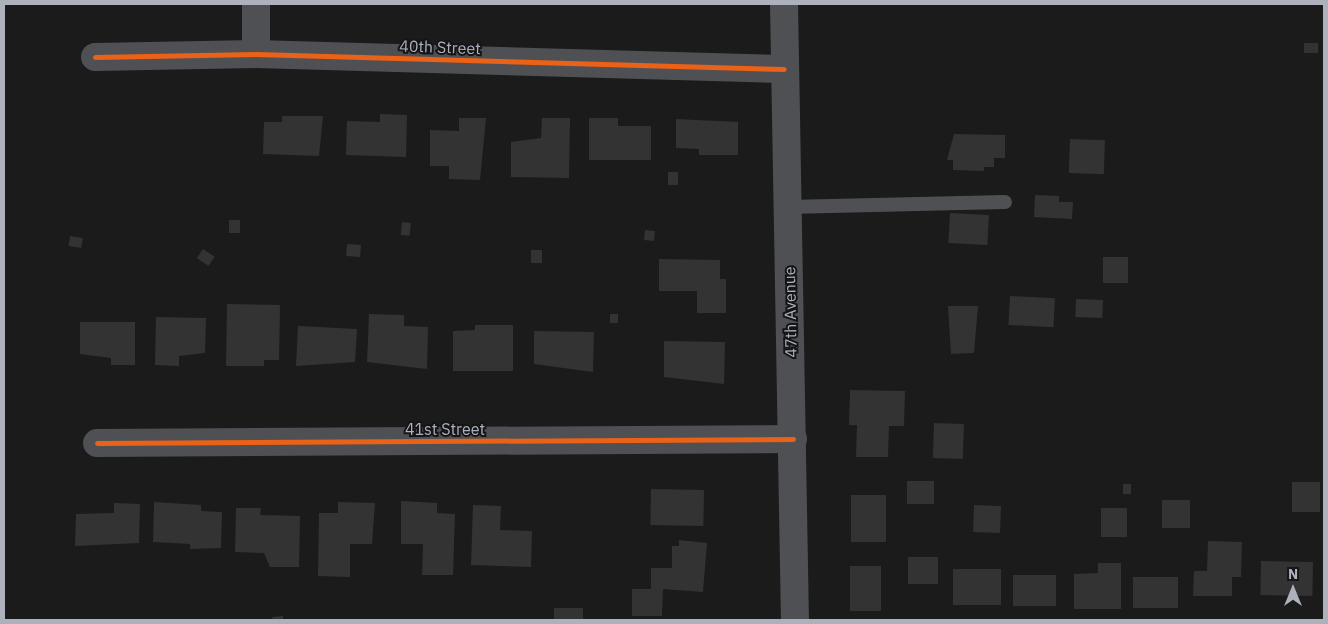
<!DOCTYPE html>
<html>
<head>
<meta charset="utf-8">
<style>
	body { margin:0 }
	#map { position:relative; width:1328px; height:624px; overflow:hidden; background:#1b1b1b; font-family:"IBM Plex Sans",sans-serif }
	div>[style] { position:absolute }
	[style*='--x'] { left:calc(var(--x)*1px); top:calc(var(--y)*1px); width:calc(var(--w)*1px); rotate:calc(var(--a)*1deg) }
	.building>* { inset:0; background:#333; transform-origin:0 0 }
	.service>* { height:14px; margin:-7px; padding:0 7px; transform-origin:7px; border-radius:7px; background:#4f5054 }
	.minor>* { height:28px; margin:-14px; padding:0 14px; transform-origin:14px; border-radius:14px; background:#4f5054 }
	.tertiary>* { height:28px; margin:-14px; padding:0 14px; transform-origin:14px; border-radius:14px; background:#4f5054 }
	.cycleway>* { height:5px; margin:-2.5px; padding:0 2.5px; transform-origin:2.5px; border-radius:2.5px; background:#ea6118 }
	span { translate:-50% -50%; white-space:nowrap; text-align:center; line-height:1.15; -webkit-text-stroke:4px #151517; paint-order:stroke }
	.street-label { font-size:16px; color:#acb1bc }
	.frame { position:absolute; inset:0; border:5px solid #acb1bc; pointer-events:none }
	.north { position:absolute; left:1268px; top:564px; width:50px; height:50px; -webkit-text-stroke:4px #151517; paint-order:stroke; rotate:0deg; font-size:14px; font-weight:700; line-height:20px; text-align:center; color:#acb1bc }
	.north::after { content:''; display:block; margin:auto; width:18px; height:22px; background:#acb1bc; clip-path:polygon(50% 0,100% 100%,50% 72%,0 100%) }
</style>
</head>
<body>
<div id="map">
	<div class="building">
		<div style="left:1304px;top:43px;width:14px;height:10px"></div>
		<div style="clip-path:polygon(380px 114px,407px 115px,406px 157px,346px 155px,347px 121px,380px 122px)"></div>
		<div style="clip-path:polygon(282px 116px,323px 116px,319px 156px,263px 154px,264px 122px,282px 122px)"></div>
		<div style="clip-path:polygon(459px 118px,486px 118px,480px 180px,449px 179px,449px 166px,430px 166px,430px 130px,459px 131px)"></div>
		<div style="clip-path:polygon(542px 118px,570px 118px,569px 178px,511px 177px,511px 142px,541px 138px)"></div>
		<div style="clip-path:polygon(589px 118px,618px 118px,618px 126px,651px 126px,651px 160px,589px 160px)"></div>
		<div style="clip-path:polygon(676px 119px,738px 122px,738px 155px,699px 155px,699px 149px,676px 148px)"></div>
		<div style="clip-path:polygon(954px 134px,1005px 135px,1005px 158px,994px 158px,994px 167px,984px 167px,984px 171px,953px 170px,953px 160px,947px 160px)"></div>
		<div style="left:1070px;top:139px;width:35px;height:34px;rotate:2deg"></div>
		<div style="left:668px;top:172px;width:10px;height:13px"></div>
		<div style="clip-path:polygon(1035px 195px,1059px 196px,1059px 202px,1073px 202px,1072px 219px,1034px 217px)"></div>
		<div style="left:950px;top:213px;width:39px;height:30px;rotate:3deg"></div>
		<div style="left:229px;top:220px;width:11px;height:13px"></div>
		<div style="left:402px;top:222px;width:9px;height:13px;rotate:6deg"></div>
		<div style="left:645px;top:230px;width:10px;height:10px;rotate:6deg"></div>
		<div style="left:70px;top:236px;width:13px;height:10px;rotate:9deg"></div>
		<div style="left:347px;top:244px;width:14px;height:12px;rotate:4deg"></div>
		<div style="left:203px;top:249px;width:14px;height:11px;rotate:34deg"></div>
		<div style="left:531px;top:250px;width:11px;height:13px"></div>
		<div style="left:1128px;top:257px;width:26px;height:25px;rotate:90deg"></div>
		<div style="clip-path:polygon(659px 259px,720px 260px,720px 279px,726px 279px,726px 313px,697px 313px,697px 291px,659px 291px)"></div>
		<div style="left:1010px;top:296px;width:45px;height:29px;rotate:3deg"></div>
		<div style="left:1076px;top:299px;width:27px;height:18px;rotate:2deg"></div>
		<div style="clip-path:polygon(227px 304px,280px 305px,279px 360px,264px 360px,264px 366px,226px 366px)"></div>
		<div style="clip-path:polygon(948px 306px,978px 306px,974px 353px,951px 354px)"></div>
		<div style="clip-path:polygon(369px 314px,404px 315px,404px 326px,428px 327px,427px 369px,367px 362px)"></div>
		<div style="left:610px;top:314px;width:8px;height:9px"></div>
		<div style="clip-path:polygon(156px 317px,206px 318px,205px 353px,179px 356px,179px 366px,155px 365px)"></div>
		<div style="clip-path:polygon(80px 322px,135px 322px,135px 365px,111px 365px,111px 358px,80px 354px)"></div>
		<div style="clip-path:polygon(475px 325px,513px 325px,513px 371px,453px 371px,453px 331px,475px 330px)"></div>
		<div style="clip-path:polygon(298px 326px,357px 329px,355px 362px,296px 366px)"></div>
		<div style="clip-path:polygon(534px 331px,594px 332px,593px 372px,534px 364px)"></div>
		<div style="clip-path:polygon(664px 341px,725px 342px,724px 384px,664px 377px)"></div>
		<div style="clip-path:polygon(850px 390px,905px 391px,904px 426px,889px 426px,888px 457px,856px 457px,857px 425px,849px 425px)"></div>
		<div style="left:934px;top:423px;width:30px;height:35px;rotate:2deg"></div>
		<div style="left:934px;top:481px;width:23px;height:27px;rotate:90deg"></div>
		<div style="left:1292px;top:482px;width:28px;height:30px"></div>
		<div style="left:1123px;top:484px;width:8px;height:10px"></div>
		<div style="left:651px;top:489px;width:53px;height:36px;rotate:1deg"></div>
		<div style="left:851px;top:495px;width:35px;height:47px"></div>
		<div style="left:1162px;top:500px;width:28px;height:28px"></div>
		<div style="clip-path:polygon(401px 501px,437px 503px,437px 513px,455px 514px,453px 575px,422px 575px,423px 544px,401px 544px)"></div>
		<div style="clip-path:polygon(154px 502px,201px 505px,201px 511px,222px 512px,221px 548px,190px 549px,190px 544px,153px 542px)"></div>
		<div style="clip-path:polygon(338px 502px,375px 503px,372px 544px,350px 544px,350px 577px,318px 576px,319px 513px,338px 513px)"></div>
		<div style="clip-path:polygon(114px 503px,140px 504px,139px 543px,75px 546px,76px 514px,114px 513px)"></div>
		<div style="clip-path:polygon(473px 505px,501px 506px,500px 530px,532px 531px,531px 567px,471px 565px)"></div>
		<div style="left:974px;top:505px;width:27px;height:27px;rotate:2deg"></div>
		<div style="clip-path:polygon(236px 508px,261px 508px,260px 515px,300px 516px,299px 567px,270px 567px,264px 553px,235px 552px)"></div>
		<div style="left:1101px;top:508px;width:26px;height:29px"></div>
		<div style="clip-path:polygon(679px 540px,707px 543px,703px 592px,663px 589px,662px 616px,632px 616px,632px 589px,651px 589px,651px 568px,672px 568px,672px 546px,679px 546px)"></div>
		<div style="clip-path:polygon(1208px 541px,1242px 542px,1241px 577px,1232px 577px,1232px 596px,1193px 596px,1194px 571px,1207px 571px)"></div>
		<div style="left:908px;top:557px;width:30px;height:27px"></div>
		<div style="left:1261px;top:561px;width:52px;height:34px;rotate:1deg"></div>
		<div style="clip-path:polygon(1098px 563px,1121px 563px,1121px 609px,1074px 609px,1074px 574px,1098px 573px)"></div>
		<div style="left:850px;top:566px;width:31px;height:45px"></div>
		<div style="left:953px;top:569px;width:48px;height:36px"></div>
		<div style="left:1013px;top:575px;width:43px;height:31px"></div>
		<div style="left:1133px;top:577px;width:45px;height:31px"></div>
		<div style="left:554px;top:608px;width:29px;height:12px"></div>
		<div style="clip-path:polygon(283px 616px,283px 620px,273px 620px,272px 617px)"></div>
	</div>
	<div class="service">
		<div style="--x:787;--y:207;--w:218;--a:-1.3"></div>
	</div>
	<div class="minor">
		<div style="--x:256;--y:54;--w:50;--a:-90"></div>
		<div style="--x:95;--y:57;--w:161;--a:-1.1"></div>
		<div style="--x:256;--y:54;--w:528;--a:1.63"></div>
		<div style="--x:97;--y:443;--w:696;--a:-0.33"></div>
	</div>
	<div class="tertiary">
		<div style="--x:784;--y:4;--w:616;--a:88.98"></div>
	</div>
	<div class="cycleway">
		<div style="--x:95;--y:57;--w:161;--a:-1.1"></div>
		<div style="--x:256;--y:54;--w:528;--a:1.63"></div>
		<div style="--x:97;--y:443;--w:696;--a:-0.33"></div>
	</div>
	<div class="street-label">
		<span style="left:440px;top:47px;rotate:2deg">40th Street</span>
		<span style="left:790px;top:312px;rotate:-91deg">47th Avenue</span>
		<span style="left:445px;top:429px">41st Street</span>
	</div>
	<div class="frame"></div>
	<div class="north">N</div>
</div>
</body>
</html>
